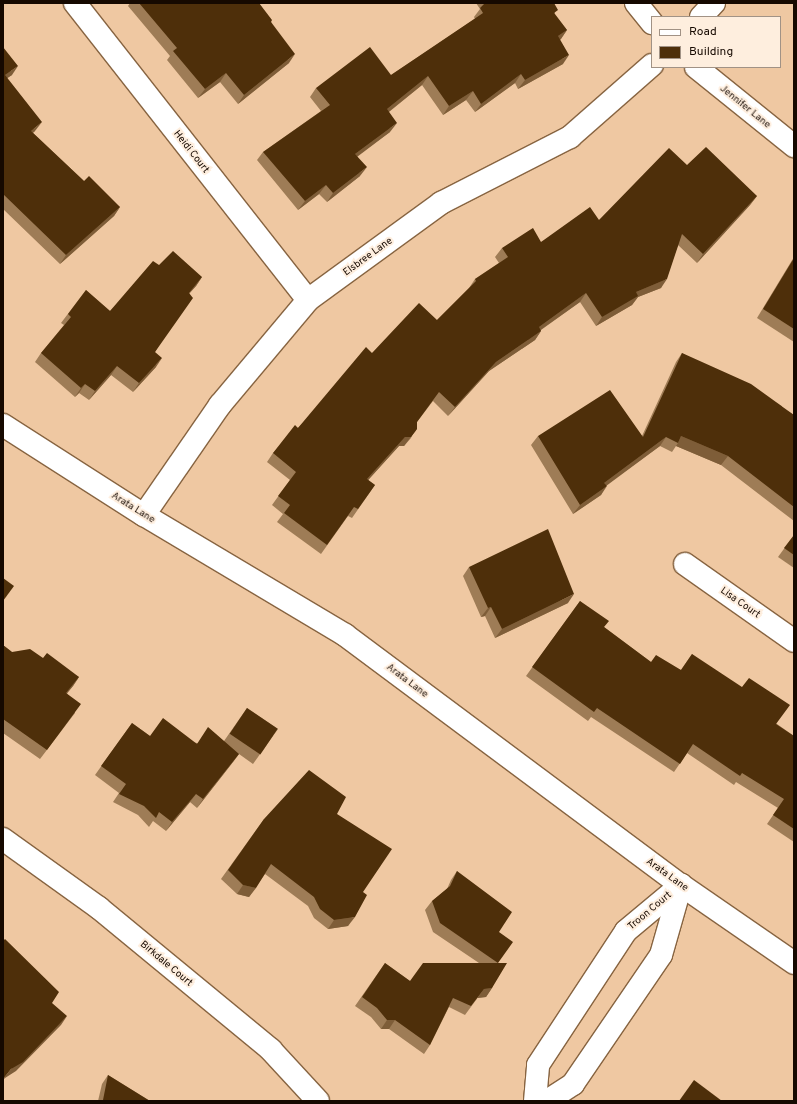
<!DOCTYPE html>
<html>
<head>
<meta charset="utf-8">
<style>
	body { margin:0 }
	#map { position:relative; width:797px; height:1104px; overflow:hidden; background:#efc8a2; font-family:Overpass,sans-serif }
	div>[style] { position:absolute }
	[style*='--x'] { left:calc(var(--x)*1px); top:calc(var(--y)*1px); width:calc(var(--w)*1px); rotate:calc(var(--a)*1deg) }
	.roads { filter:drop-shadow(1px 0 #876441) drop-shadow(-1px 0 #876441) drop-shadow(0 1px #876441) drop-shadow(0 -1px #876441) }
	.minor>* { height:22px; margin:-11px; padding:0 11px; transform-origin:11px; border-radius:11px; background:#fff }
	.wall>* { inset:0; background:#9e7c56 }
	.shaded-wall>* { inset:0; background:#7e5d38 }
	.building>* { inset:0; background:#4e2f0a; transform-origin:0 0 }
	span { translate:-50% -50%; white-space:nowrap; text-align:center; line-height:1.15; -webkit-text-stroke:4px #feeede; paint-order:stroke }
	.street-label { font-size:10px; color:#160900 }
	.frame { position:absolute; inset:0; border:4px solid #160900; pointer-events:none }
	.legend { position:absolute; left:651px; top:16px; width:130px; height:52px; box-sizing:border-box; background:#feeede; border:1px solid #a19285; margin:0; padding:5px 7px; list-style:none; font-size:12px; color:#160900 }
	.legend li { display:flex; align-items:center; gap:8px; height:20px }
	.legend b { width:20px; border:1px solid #a19285 }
</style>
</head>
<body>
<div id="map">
	<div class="roads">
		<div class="minor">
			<div style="--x:75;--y:3;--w:377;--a:51.9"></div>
			<div style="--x:636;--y:3;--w:26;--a:51"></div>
			<div style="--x:701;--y:17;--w:19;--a:-47"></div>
			<div style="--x:696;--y:67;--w:126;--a:38.9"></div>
			<div style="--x:3;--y:425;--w:167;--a:32.6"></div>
			<div style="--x:144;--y:515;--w:234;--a:30.8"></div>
			<div style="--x:345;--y:635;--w:419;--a:36.7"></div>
			<div style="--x:681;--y:885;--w:137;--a:34.6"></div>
			<div style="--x:144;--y:515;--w:134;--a:-55.4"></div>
			<div style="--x:220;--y:405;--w:137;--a:-50"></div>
			<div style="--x:308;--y:300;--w:165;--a:-36.1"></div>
			<div style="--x:441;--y:203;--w:145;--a:-27.1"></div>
			<div style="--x:570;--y:137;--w:109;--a:-41.3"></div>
			<div style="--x:685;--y:564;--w:133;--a:35.2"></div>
			<div style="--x:3;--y:839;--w:118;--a:35.7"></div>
			<div style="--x:99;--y:908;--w:223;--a:39.5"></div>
			<div style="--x:271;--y:1050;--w:69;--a:47.3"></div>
			<div style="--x:535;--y:1101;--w:36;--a:-85"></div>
			<div style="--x:538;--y:1065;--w:160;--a:-56.7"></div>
			<div style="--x:626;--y:931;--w:72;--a:-39.9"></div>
			<div style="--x:547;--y:1101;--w:31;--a:-33"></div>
			<div style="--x:573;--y:1084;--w:156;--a:-55.7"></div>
			<div style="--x:661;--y:955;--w:73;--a:-74.1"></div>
		</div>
	</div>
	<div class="wall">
		<div style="clip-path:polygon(130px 3px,259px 3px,271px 22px,289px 63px,238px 104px,220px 82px,198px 98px,167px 60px,170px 56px,128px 6px)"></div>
		<div style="clip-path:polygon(476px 3px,554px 3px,555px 14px,567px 30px,560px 40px,563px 64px,518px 89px,515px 83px,475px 112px,466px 100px,443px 115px,422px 85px,389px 112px,390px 132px,357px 156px,360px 176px,327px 202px,319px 194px,298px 210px,257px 160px,263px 152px,321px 111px,310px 97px,316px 88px,391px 75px,475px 19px,474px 17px,480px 9px)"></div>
		<div style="clip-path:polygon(3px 47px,12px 75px,7px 78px,35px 131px,33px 133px,84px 181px,120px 207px,114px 216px,60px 264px,3px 209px)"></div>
		<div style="clip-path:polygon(687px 165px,757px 196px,750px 205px,697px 263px,678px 245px,661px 288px,638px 297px,632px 305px,596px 326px,580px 302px,541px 330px,541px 331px,535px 340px,489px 371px,448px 416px,433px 401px,417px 422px,411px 438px,404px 446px,399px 446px,368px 480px,375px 485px,352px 518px,348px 516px,321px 554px,277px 522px,283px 514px,272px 505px,290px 480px,267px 462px,273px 453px,372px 353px,437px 320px,469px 288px,475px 279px,499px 263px,495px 257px,502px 248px,541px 242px,599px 220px)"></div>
		<div style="clip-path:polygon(794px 257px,794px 342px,757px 318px)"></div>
		<div style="clip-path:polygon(159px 265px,202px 277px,196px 286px,189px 293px,155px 352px,156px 367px,133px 392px,111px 375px,89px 400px,79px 393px,75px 397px,35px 362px,41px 353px,64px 325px,61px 323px,86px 290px,110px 311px)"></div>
		<div style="clip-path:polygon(682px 353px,794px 415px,794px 521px,721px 465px,676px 446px,672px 452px,660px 446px,606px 485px,601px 495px,573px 514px,531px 445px,538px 436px,642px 436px,676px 362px)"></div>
		<div style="clip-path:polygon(794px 535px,794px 568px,778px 557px)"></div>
		<div style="clip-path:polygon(469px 567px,568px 603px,495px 638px,485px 616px,481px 617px,463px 576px)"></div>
		<div style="clip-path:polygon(580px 601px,604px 627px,651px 662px,681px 670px,692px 654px,777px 724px,794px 736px,794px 842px,767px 824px,778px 808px,736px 782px,734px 785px,687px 753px,674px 772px,591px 717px,588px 721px,526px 676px)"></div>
		<div style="clip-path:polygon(3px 645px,12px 652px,43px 658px,79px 677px,73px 686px,67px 693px,75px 713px,40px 759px,3px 733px)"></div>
		<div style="clip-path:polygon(247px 708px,278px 729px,253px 764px,239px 754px,233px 762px,197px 808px,190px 802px,166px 831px,153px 821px,149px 827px,138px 815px,113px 802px,119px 793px,95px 775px,132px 723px,150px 736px,197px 743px,224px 741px)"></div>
		<div style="clip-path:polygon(337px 814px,363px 892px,348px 926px,328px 929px,314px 918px,308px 906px,265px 874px,249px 897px,237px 894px,221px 879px,264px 819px)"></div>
		<div style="clip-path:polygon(457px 871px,499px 932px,498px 963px,492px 988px,486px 997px,477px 998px,465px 1015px,449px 1007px,430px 1045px,424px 1054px,389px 1029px,381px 1029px,371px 1017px,355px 1006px,385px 963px,410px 981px,479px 963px,433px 932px,425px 910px,432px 901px,447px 889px,451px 880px)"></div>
		<div style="clip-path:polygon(108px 1075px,150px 1101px,98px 1101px,102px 1084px)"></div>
	</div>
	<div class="shaded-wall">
		<div style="clip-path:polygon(567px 30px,561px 39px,552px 45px,558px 36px)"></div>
		<div style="clip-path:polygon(295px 54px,289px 63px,238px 104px,244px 95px)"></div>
		<div style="clip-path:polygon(569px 55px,563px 64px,518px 89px,525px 80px)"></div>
		<div style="clip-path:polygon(18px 66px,12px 75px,3px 81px,5px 75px)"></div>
		<div style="clip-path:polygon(226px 73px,220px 82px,198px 98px,205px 89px)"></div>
		<div style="clip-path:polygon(521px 74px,515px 83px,475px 112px,481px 104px)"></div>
		<div style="clip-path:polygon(428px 76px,422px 85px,381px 118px,387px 109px)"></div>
		<div style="clip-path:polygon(473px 91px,466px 100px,443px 115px,449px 106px)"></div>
		<div style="clip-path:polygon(42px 122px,35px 131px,25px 139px,31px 131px)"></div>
		<div style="clip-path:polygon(397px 123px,390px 132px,349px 163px,355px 154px)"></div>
		<div style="clip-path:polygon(367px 167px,360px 176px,327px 202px,333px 193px)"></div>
		<div style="clip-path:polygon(326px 185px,319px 194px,298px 210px,305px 201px)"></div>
		<div style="clip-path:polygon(757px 196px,750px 205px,697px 263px,703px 254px)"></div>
		<div style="clip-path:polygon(120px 207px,114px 216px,60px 264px,66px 255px)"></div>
		<div style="clip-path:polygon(202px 277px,196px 286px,182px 302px,189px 293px)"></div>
		<div style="clip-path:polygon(667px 279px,661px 288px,638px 297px,632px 305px,596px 326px,602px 317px,636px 292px)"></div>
		<div style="clip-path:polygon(586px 293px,580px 302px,532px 336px,539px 327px)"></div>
		<div style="clip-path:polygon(541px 331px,535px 340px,489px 371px,448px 416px,455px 407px,496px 362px)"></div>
		<div style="clip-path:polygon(162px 358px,156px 367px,133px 392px,139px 383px)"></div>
		<div style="clip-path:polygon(117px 366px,111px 375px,89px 400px,95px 391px)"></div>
		<div style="clip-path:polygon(85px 384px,79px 393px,75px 397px,81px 388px)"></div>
		<div style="clip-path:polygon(417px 429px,404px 446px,399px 446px,361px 488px,367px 479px,405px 437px)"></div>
		<div style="clip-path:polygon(681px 436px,728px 456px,721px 465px,676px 446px,678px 443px)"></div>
		<div style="clip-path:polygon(666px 437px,660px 446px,598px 492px,604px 483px)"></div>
		<div style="clip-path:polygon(607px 486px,601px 495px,573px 514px,580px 505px)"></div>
		<div style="clip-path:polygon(574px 594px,568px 603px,495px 638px,502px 629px)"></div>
		<div style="clip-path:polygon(491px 607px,485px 616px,481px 617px,488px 608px)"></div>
		<div style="clip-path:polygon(79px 677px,73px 686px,60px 702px,66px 693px)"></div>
		<div style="clip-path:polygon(239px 754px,233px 762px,197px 808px,203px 799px)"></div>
		<div style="clip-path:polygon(196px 794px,190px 802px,166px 831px,172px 822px)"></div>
		<div style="clip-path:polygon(243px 885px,256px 888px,249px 897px,237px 894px)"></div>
		<div style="clip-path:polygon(355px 917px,348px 926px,328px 929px,334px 920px)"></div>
		<div style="clip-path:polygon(492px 988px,486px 997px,477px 998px,465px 1015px,484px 989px)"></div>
		<div style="clip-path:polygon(67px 1016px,61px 1025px,16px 1071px,5px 1078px,3px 1080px,3px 1079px,11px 1069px)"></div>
		<div style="clip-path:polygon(387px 1020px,395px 1020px,389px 1029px,381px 1029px)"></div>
	</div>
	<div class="building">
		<div style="clip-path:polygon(139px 3px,259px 3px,272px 20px,271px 22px,295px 54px,244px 95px,226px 73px,205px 89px,173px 51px,177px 48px)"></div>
		<div style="clip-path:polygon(485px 3px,554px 3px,558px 10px,554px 13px,567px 30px,558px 36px,569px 55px,525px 80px,521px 74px,481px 104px,473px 91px,449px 106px,428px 76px,387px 109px,397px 123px,355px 154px,367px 167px,333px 193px,326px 185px,305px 201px,263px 152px,330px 105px,316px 88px,370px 47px,391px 75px,483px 13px,480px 8px)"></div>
		<div style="clip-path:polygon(3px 47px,18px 66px,5px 75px,42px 122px,31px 131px,84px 181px,89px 176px,120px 207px,66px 255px,3px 194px)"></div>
		<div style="clip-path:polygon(706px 147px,757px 196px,703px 254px,682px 234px,667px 279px,636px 292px,638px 296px,602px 317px,586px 293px,539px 327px,541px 331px,496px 362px,455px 407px,439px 392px,417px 422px,417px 429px,411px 437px,405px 437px,367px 479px,375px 485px,358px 509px,354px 507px,327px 545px,284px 513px,290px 505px,278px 496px,296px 472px,273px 453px,295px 425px,298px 428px,366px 347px,372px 353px,419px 303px,437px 320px,476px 281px,475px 279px,508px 257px,502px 248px,533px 228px,541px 242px,590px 207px,599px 220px,669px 148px,687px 165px)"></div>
		<div style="clip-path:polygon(173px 251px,202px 277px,189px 293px,193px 298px,155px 352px,162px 358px,139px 383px,117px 366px,95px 391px,85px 384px,81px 388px,41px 353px,71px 317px,68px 314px,86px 290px,110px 311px,153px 261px,159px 265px)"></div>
		<div style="clip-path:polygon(794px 258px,794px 329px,763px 309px)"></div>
		<div style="clip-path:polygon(682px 353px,751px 384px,794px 415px,794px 507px,728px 456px,681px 436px,678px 443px,666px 437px,604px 483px,607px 486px,580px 505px,538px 436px,610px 390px,643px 437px)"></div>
		<div style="clip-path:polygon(548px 529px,574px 594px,502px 629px,491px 607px,488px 608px,469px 567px)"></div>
		<div style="clip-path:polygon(794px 535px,794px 555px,784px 548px)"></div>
		<div style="clip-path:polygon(3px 578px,14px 586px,3px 601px)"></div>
		<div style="clip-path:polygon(580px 601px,609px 621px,604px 627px,651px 662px,656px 655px,681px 670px,692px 654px,742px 687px,749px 678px,790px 705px,776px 724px,794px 736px,794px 829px,773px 815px,784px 799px,742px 773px,740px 776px,693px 744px,680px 764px,597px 708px,594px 712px,532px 667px)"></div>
		<div style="clip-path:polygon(3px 645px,12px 652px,30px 649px,43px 658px,47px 653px,79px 677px,66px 693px,81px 704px,47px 750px,3px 719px)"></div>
		<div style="left:247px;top:708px;width:37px;height:31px;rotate:34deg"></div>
		<div style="clip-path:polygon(163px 718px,197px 744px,208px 727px,239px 754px,203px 799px,196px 794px,172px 822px,159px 812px,156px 818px,144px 806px,119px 794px,126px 784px,101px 766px,132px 723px,150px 736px)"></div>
		<div style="clip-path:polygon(309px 770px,346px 797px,337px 814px,392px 849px,363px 892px,367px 895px,355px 917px,334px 920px,320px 909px,314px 897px,271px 864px,256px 888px,243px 885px,228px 870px,264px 819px)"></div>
		<div style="clip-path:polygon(457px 871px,512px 912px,499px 932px,513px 942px,498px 963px,440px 923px,432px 901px,450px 886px)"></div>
		<div style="clip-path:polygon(5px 939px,59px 992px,52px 1003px,67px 1016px,23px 1062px,11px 1069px,3px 1079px,3px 941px)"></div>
		<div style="clip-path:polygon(385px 963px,410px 981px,423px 963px,507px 963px,492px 988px,484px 989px,471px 1006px,453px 998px,430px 1045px,395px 1020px,387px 1020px,377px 1008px,362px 997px)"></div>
		<div style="clip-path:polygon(108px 1075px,150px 1101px,102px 1101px,103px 1100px)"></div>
		<div style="clip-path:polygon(694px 1080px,722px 1101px,679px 1101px)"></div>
	</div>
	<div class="street-label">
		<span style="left:745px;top:107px;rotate:39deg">Jennifer Lane</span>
		<span style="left:191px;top:152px;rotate:52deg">Heidi Court</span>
		<span style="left:368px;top:257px;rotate:-36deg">Elsbree Lane</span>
		<span style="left:133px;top:508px;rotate:32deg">Arata Lane</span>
		<span style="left:740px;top:603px;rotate:35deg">Lisa Court</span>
		<span style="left:407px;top:681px;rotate:37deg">Arata Lane</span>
		<span style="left:667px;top:875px;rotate:36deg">Arata Lane</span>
		<span style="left:650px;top:911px;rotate:-40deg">Troon Court</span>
		<span style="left:166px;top:964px;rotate:40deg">Birkdale Court</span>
	</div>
	<div class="frame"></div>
	<ul class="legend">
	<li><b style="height:5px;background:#fff"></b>Road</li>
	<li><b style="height:11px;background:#4e2f0a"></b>Building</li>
	</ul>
</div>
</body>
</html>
